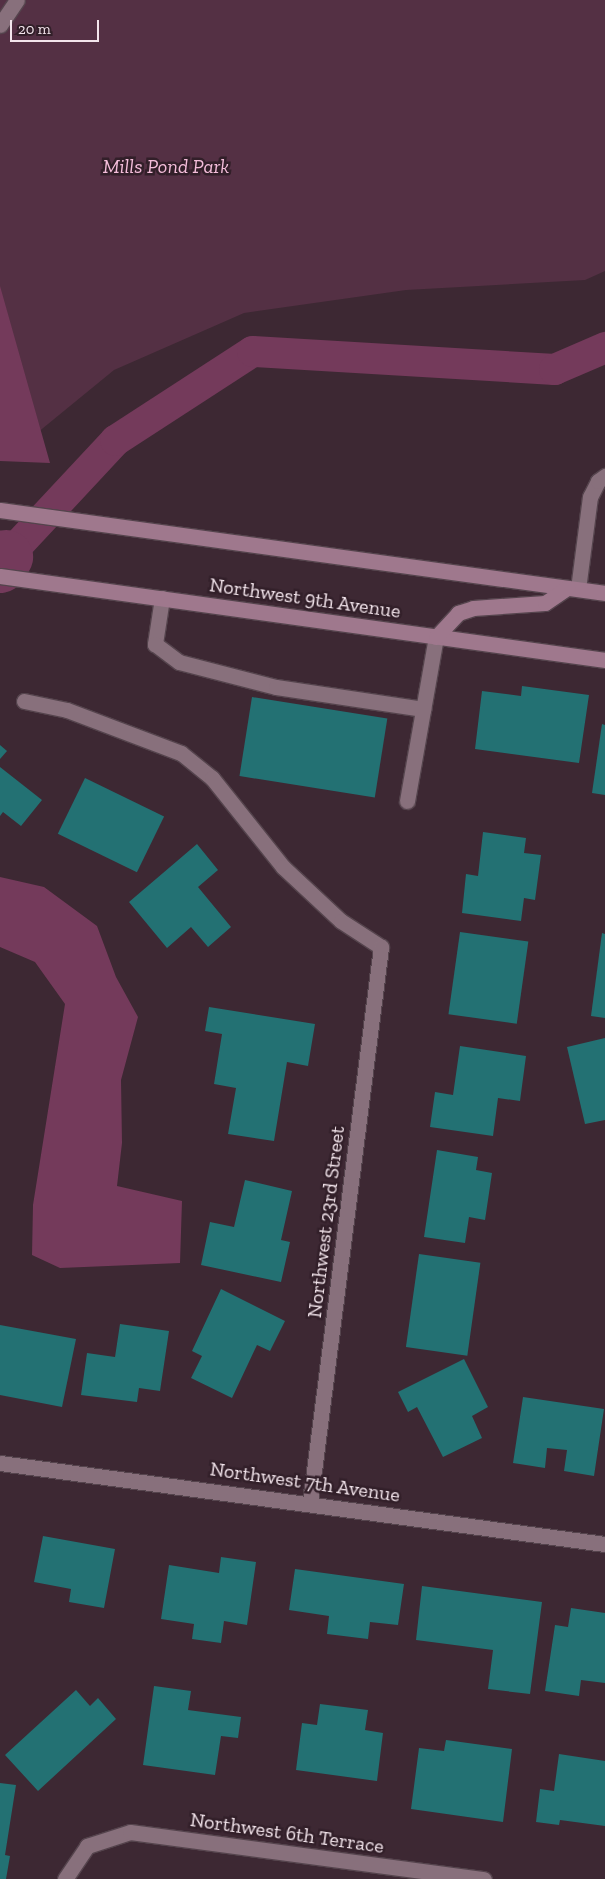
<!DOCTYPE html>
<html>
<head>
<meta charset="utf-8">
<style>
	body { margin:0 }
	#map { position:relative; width:605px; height:1879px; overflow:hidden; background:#3d2833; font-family:"Zilla Slab",serif }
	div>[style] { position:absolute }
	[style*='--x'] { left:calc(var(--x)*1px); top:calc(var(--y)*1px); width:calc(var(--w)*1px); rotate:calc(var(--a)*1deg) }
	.green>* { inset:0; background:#543044 }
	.water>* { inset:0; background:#743a5b }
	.canal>* { height:31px; margin:-15.5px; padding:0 15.5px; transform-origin:15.5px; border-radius:15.5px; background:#743a5b }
	.river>* { height:54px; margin:-27px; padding:0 27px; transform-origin:27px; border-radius:27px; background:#743a5b }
	.building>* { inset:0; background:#237173; transform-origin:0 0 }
	.roads { filter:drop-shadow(1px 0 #55444d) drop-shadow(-1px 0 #55444d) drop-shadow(0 1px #55444d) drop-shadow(0 -1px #55444d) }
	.lane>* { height:15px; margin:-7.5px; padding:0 7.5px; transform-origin:7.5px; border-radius:7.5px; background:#88707c }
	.street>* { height:15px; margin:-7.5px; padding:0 7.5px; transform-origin:7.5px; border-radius:7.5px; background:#88707c }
	.secondary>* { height:15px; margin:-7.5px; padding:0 7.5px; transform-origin:7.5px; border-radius:7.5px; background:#9f788d }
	span { translate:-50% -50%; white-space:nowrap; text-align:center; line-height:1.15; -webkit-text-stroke:5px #321f29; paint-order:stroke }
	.park-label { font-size:20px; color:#f4bdda; font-style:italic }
	.street-label { font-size:20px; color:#f3e5ec }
	.scale { position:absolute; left:10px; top:20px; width:89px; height:22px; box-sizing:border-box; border:2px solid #f3e5ec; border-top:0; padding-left:6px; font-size:15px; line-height:18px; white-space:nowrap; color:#f3e5ec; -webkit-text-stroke:4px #321f29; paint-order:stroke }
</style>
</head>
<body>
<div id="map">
	<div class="green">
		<div style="clip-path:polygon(0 0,605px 0,605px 271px,585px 280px,406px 290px,244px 313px,114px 370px,15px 451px,0 448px)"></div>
	</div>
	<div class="water">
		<div style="clip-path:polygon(0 285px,0 286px,50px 463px,0 461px)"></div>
		<div style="clip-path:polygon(0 877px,44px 887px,97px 926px,116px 977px,138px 1017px,121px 1080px,122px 1143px,117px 1186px,182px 1201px,180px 1263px,60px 1268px,32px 1255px,33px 1205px,65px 1004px,35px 962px,0 947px)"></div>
	</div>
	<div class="canal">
		<div style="--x:6;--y:557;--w:160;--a:-47"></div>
		<div style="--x:115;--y:440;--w:163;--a:-33"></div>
		<div style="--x:252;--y:351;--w:303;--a:3.4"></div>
		<div style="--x:554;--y:369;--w:56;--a:-23.3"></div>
	</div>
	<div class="river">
		<div style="--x:0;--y:566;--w:11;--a:-56"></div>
	</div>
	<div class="building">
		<div style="clip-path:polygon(522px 686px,589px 695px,579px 763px,475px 749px,482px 691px,521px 696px)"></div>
		<div style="left:252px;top:697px;width:137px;height:80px;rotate:9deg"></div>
		<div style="clip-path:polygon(602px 724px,605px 725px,605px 795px,592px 793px)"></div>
		<div style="clip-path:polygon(0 745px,7px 751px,0 759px)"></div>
		<div style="clip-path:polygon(0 767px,42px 800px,21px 826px,3px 812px,0 816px)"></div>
		<div style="left:85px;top:778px;width:88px;height:62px;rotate:26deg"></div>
		<div style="clip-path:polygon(483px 832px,526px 838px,524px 853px,541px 855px,535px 900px,524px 898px,521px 921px,462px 913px,466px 874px,478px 876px)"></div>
		<div style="clip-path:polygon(197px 844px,218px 870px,198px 887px,231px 927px,208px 947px,191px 927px,167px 948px,129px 902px)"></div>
		<div style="left:460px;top:932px;width:69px;height:83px;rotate:8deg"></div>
		<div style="clip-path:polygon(602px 933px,605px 934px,605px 1018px,591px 1016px)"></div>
		<div style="clip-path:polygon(209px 1007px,315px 1024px,308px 1066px,287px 1062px,274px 1141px,228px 1134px,236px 1088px,214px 1084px,222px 1034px,205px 1031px)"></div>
		<div style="clip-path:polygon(605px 1038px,605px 1120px,585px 1124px,567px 1047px)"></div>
		<div style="clip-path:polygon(460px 1046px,526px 1056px,520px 1101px,498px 1098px,493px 1136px,430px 1127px,435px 1092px,453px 1095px)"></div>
		<div style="clip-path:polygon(437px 1150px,478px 1157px,476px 1170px,492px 1173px,485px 1220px,469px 1217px,465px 1243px,424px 1237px)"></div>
		<div style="clip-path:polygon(245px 1180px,292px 1191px,281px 1240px,290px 1242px,281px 1282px,201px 1265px,210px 1222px,234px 1227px)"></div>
		<div style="left:419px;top:1254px;width:62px;height:94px;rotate:8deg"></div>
		<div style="clip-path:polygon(221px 1289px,285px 1321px,270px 1351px,257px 1345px,232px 1398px,191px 1378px,202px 1356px,192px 1351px)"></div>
		<div style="clip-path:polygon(120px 1324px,169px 1331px,160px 1391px,139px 1388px,137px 1402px,81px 1395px,87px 1353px,115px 1357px)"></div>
		<div style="clip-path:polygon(0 1325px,76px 1339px,62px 1407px,0 1395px)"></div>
		<div style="clip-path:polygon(464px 1359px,488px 1407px,472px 1416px,482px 1438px,443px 1457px,417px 1407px,408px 1412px,398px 1392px)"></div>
		<div style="clip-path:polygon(523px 1397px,604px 1409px,594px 1476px,564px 1471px,567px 1450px,547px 1448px,545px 1468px,513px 1463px)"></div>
		<div style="clip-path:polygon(43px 1536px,115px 1549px,104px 1608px,69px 1602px,71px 1589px,34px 1582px)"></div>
		<div style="clip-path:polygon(221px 1557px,256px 1562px,247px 1625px,224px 1621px,221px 1643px,192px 1639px,194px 1624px,161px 1619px,169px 1565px,219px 1573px)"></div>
		<div style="clip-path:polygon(295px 1569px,404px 1584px,398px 1625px,370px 1622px,368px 1639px,327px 1634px,329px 1616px,289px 1610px)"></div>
		<div style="clip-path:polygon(422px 1586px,542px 1602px,530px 1694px,488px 1689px,493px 1650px,416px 1640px)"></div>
		<div style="clip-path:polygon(571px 1608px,605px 1613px,605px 1683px,581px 1680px,579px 1696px,545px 1691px,555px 1625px,568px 1627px)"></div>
		<div style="clip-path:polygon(154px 1686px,191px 1691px,188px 1710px,241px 1717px,238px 1738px,221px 1736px,215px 1775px,143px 1765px)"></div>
		<div style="clip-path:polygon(76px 1690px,90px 1706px,98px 1698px,116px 1719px,38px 1791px,5px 1755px)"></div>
		<div style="clip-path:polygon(320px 1704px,368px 1710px,365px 1730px,383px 1733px,377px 1781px,296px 1770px,302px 1723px,317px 1725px)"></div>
		<div style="clip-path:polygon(446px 1740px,512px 1749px,503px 1822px,411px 1809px,419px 1748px,444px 1751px)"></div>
		<div style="clip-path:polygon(559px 1754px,605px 1761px,605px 1826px,560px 1820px,559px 1825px,536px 1822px,540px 1789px,554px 1791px)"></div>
		<div style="clip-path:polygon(0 1783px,16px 1785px,5px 1855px,10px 1856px,6px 1879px,0 1879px)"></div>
	</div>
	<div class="roads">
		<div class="lane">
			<div style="--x:578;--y:589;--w:93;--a:-82.6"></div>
			<div style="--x:590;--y:497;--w:18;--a:-63"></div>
			<div style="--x:598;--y:481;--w:9;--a:-36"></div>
			<div style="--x:162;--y:598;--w:47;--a:98.7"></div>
			<div style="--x:155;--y:644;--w:30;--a:37"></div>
			<div style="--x:179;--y:662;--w:100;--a:14.5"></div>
			<div style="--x:276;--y:687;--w:149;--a:8.5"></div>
		</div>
		<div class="street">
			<div style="--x:0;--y:25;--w:30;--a:-56"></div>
			<div style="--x:24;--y:701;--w:44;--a:11.8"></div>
			<div style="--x:67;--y:710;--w:122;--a:20.7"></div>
			<div style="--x:181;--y:753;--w:40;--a:39"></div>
			<div style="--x:212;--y:778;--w:114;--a:51.4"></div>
			<div style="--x:283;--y:867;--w:79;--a:43"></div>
			<div style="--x:341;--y:921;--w:48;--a:33"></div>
			<div style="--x:381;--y:947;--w:560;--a:97.29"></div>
			<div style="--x:407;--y:801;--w:167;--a:-80"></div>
			<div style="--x:0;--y:1463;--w:610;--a:7.63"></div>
			<div style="--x:65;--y:1879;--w:40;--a:-56"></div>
			<div style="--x:87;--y:1846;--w:45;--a:-18"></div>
			<div style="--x:130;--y:1832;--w:357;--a:7.6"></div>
		</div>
		<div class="secondary">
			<div style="--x:0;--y:510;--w:611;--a:7.81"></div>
			<div style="--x:0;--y:576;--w:611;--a:7.9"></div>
			<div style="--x:436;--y:637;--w:33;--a:-47"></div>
			<div style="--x:458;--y:613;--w:16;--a:-18"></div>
			<div style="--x:473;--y:608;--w:72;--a:-4"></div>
			<div style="--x:545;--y:603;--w:27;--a:-34"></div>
		</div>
	</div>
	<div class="park-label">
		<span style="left:166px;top:166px">Mills Pond Park</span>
	</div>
	<div class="street-label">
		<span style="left:305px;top:598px;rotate:8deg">Northwest 9th Avenue</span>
		<span style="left:326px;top:1222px;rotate:-83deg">Northwest 23rd Street</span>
		<span style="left:305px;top:1482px;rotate:8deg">Northwest 7th Avenue</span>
		<span style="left:287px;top:1833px;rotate:8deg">Northwest 6th Terrace</span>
	</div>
	<div class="scale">20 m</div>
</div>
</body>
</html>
